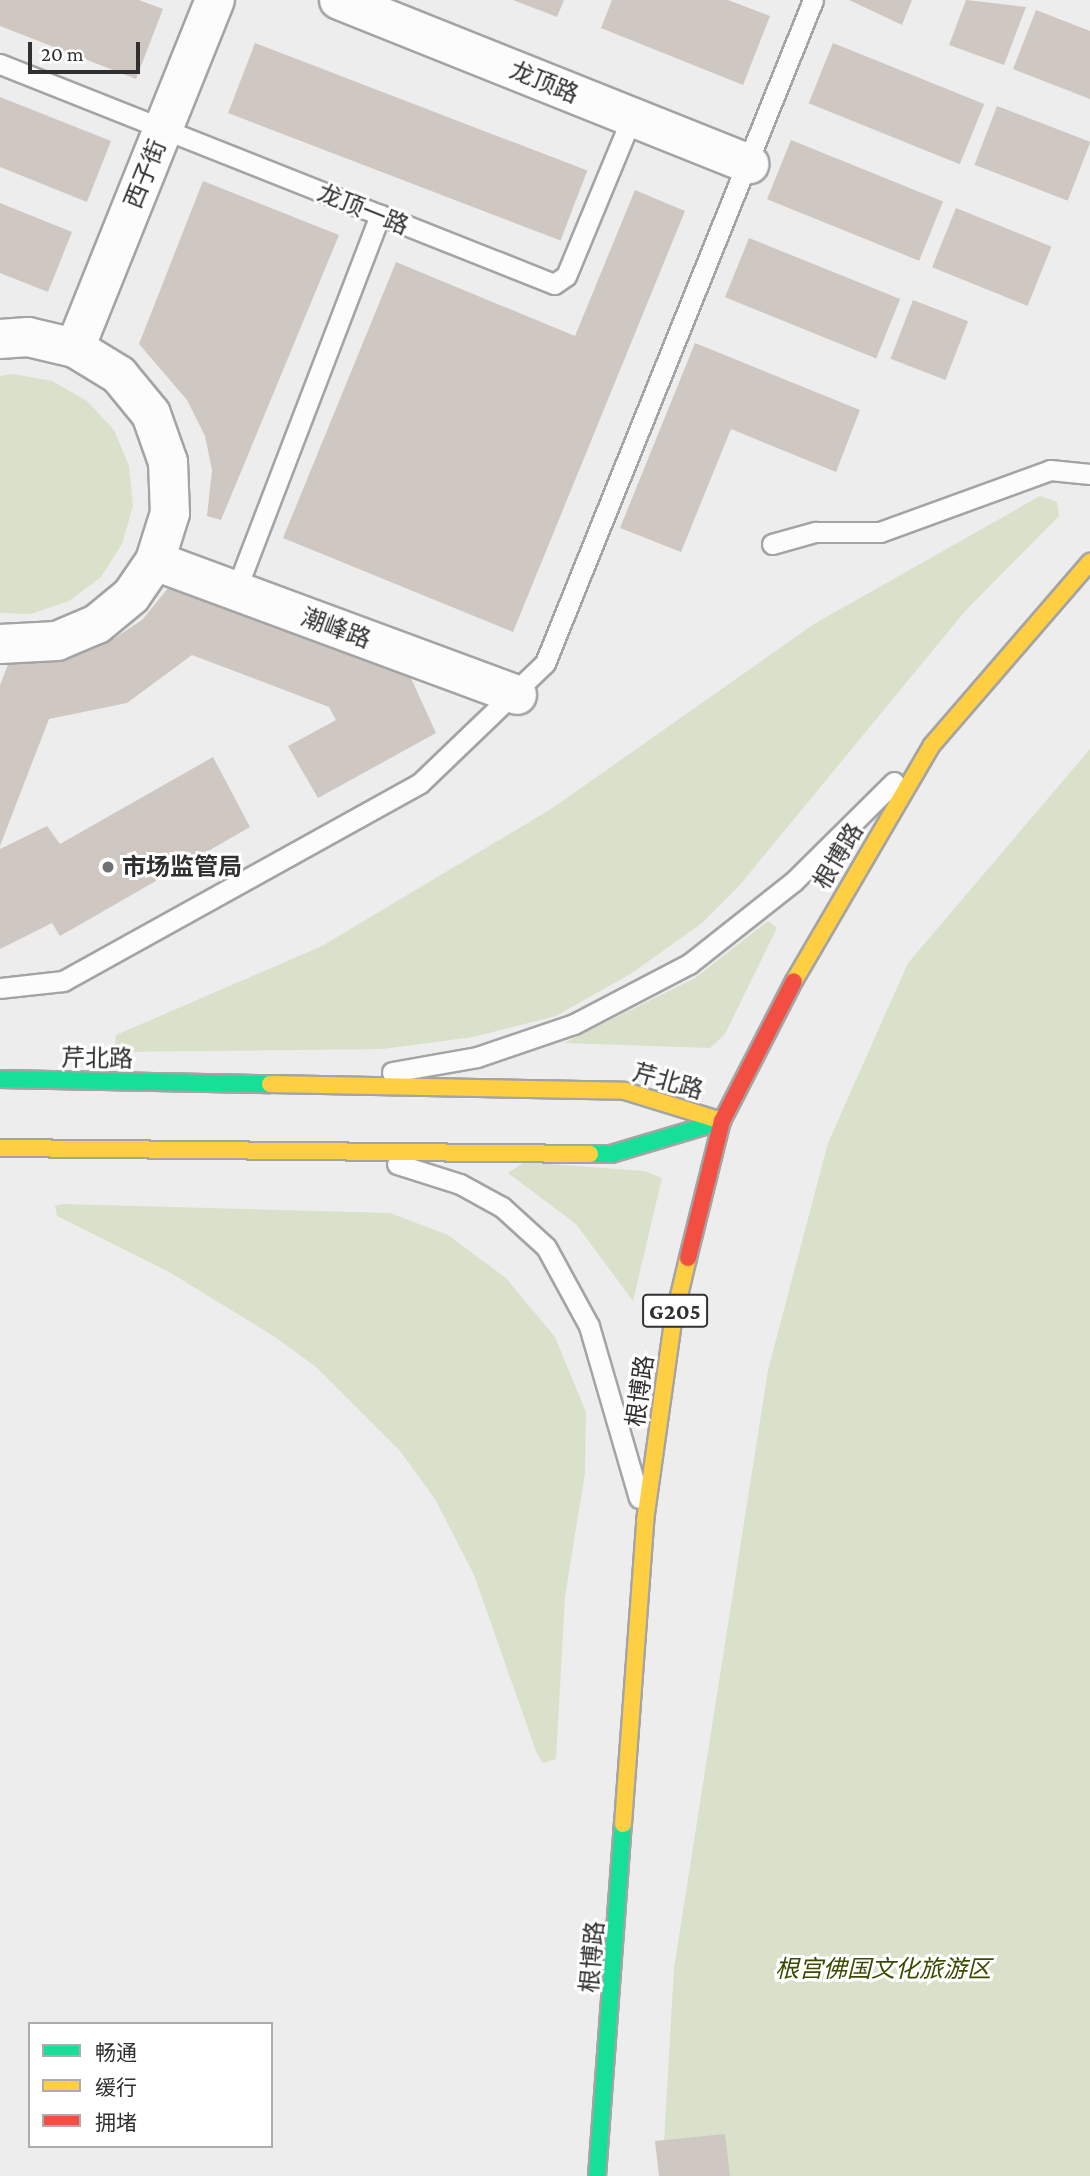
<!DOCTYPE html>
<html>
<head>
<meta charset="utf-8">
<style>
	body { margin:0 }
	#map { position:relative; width:1090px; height:2176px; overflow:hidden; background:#ededed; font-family:"Crimson Pro","Noto Sans SC",serif }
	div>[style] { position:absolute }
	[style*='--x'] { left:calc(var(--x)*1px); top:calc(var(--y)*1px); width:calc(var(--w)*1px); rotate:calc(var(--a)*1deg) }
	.green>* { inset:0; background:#dae1ca }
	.building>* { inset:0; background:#cfc8c2; transform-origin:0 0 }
	.roads { filter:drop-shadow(2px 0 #a4a4a4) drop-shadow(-2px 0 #a4a4a4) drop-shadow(0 2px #a4a4a4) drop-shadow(0 -2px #a4a4a4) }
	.lane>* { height:19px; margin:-9.5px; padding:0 9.5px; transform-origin:9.5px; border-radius:9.5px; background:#fcfcfc }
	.street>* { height:38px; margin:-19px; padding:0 19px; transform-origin:19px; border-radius:19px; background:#fcfcfc }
	.fast>* { height:16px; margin:-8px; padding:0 8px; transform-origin:8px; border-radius:8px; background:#16e098 }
	.slow>* { height:16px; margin:-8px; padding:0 8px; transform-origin:8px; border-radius:8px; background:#ffcf43 }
	.jam>* { height:16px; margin:-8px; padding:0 8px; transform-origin:8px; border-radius:8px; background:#f24e42 }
	.dots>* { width:19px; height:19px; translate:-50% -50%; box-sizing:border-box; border:4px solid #fff; border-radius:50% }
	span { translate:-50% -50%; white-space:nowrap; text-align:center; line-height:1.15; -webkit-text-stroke:6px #fff; paint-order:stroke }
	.shield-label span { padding:2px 5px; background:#fff; border:2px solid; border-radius:5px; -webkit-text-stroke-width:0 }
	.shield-label { font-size:23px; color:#303031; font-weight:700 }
	.street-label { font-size:24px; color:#303031 }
	.poi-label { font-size:24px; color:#303031; font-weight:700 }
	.left { translate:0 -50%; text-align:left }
	.park-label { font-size:24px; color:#3a4b00; font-style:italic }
	.legend { position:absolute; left:28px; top:2022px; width:245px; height:126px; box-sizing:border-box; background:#fff; border:2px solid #acacad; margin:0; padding:9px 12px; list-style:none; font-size:21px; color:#303031 }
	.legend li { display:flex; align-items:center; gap:14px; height:35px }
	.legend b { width:35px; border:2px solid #acacad }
	.scale { position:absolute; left:28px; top:42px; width:112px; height:32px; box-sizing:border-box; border:4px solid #303031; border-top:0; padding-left:9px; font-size:21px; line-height:24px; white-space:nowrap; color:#303031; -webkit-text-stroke:5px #fff; paint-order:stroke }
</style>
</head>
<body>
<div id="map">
	<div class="green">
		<div style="clip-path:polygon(13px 374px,52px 381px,87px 401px,114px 430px,129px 466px,133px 506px,122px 544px,101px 577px,69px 601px,31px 614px,0 613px,0 376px)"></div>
		<div style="clip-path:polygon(1040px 496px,1057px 502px,1059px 516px,966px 610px,739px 886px,702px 923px,632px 973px,556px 1016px,473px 1037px,383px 1049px,114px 1052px,116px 1035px,322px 946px,551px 809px,814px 624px)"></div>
		<div style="clip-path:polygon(1090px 749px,1090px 2176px,662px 2176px,674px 1968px,768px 1370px,828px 1143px,908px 963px)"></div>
		<div style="clip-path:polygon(768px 921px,777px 928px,725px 1034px,710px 1048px,564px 1043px,695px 978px)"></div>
		<div style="clip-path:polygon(524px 1162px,644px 1171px,662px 1178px,633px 1301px,576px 1224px,508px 1173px)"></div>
		<div style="clip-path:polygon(62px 1204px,390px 1213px,448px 1235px,506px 1278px,555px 1337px,586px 1412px,585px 1473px,565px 1597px,556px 1759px,543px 1763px,537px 1754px,474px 1575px,435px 1499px,400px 1451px,316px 1367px,275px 1337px,169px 1272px,57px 1216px,55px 1206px)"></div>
	</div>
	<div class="building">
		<div style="clip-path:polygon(0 0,139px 0,163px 9px,136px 79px,0 26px)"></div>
		<div style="clip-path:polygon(513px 0,564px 0,557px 17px)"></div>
		<div style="clip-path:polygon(612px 0,728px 0,770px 16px,743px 85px,601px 28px)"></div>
		<div style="clip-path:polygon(849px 0,912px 0,902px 25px)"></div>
		<div style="clip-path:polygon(966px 0,1026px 7px,1004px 65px,949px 45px)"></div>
		<div style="clip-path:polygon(1036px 10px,1090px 31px,1090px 99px,1013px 69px)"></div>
		<div style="left:255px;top:43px;width:356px;height:75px;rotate:21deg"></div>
		<div style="left:833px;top:43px;width:163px;height:65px;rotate:22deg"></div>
		<div style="clip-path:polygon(0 97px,111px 141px,87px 202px,0 167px)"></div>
		<div style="left:997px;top:106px;width:100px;height:63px;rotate:21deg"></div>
		<div style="left:791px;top:140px;width:164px;height:64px;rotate:22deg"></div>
		<div style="clip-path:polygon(203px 181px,339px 235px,221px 520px,207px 516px,212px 470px,205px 436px,187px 400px,139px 344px)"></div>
		<div style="clip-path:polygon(635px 190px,685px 211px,513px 632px,283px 538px,396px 262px,575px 336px)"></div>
		<div style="clip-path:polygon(0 203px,72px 232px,48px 292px,0 273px)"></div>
		<div style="left:956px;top:208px;width:103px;height:64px;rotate:22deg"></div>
		<div style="left:749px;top:238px;width:163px;height:64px;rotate:22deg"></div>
		<div style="left:913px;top:300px;width:59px;height:63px;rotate:21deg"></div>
		<div style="clip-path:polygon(695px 343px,860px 410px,836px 472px,731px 429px,681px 552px,620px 528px)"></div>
		<div style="clip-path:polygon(169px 587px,410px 676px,436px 733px,318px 798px,288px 746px,336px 720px,329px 707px,192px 655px,127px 703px,49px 719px,0 846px,0 685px,9px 662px,83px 651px,113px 639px,142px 620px)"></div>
		<div style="clip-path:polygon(213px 757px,250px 827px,60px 936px,52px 923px,0 949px,0 849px,47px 826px,60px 844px)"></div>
		<div style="clip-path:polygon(725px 2134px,730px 2176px,659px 2176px,655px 2141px)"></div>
	</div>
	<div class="roads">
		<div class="lane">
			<div style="--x:0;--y:64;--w:596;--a:21.66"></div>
			<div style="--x:554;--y:284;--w:14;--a:-34"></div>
			<div style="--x:566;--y:276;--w:172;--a:-67.5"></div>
			<div style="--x:772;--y:544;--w:45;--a:-15.6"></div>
			<div style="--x:815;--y:532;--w:65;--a:0"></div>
			<div style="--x:880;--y:532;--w:181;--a:-20"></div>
			<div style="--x:1050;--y:470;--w:40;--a:5.7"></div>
			<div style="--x:236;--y:590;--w:402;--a:-69"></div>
			<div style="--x:0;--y:988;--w:63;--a:-6.3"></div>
			<div style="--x:63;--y:981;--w:408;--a:-29"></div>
			<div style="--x:420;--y:783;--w:173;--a:-43.8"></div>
			<div style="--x:545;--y:663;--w:715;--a:-67.99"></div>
			<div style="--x:392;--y:1072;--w:86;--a:-10"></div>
			<div style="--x:477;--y:1057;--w:102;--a:-18.8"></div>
			<div style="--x:574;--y:1024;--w:130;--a:-27.6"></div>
			<div style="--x:689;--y:964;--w:132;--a:-38.3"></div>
			<div style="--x:793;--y:882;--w:142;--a:-44.7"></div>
			<div style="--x:397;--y:1164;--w:66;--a:17.6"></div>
			<div style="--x:460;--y:1184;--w:48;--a:28.7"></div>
			<div style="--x:502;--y:1207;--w:59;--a:42.3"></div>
			<div style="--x:546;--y:1247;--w:90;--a:61.4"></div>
			<div style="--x:589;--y:1326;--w:179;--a:73.8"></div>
		</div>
		<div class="street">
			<div style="--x:339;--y:0;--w:442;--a:21.8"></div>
			<div style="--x:0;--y:339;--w:28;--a:-4"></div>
			<div style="--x:28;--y:337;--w:48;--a:13.2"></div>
			<div style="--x:75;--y:348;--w:52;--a:31.5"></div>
			<div style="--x:119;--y:375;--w:50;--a:50.6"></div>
			<div style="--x:151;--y:414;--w:51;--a:70.5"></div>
			<div style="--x:168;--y:462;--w:51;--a:87.8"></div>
			<div style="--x:170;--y:513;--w:50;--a:107.4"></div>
			<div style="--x:155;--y:561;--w:42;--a:124.4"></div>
			<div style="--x:131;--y:596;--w:44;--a:140.5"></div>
			<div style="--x:97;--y:624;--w:43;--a:157"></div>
			<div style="--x:57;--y:641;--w:57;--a:177"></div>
			<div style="--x:75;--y:348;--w:375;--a:-68.1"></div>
			<div style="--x:155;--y:561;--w:386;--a:20.3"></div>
		</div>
		<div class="fast">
			<div style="--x:0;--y:1079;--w:270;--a:1.1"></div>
			<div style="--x:590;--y:1154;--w:21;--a:0"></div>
			<div style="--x:611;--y:1154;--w:116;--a:-16.6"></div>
			<div style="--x:597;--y:2176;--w:353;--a:-85.8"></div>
		</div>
		<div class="slow">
			<div style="--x:794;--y:981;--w:273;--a:-59.7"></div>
			<div style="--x:932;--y:745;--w:242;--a:-49.2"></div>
			<div style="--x:270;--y:1084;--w:355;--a:1.1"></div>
			<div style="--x:625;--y:1091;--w:102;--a:17.2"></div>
			<div style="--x:0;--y:1148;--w:590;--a:0.58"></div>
			<div style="--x:623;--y:1824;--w:304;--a:-85.8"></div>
			<div style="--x:645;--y:1521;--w:202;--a:-82"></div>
			<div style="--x:673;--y:1321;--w:65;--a:-76.6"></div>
		</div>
		<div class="jam">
			<div style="--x:688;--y:1258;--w:141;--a:-76.1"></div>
			<div style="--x:722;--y:1121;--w:157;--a:-62.8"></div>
		</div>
	</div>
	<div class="dots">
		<div style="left:108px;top:867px;background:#727273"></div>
	</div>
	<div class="shield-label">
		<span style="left:675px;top:1311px">G205</span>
	</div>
	<div class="street-label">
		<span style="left:544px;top:82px;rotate:22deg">龙顶路</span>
		<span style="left:145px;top:174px;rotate:-68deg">西子街</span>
		<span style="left:363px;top:209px;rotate:22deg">龙顶一路</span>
		<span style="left:336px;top:628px;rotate:20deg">潮峰路</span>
		<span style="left:838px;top:856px;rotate:-59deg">根博路</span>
		<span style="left:97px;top:1058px;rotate:1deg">芹北路</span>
		<span style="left:668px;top:1081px;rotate:16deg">芹北路</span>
		<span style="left:640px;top:1391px;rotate:-82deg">根博路</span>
		<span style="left:592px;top:1957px;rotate:-85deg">根博路</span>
	</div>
	<div class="poi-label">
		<span class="left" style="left:122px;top:867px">市场监管局</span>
	</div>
	<div class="park-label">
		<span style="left:883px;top:1969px">根宫佛国文化旅游区</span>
	</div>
	<ul class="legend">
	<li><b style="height:9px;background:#16e098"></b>畅通</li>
	<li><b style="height:9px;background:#ffcf43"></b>缓行</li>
	<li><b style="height:9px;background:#f24e42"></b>拥堵</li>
	</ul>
	<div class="scale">20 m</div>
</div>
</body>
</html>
